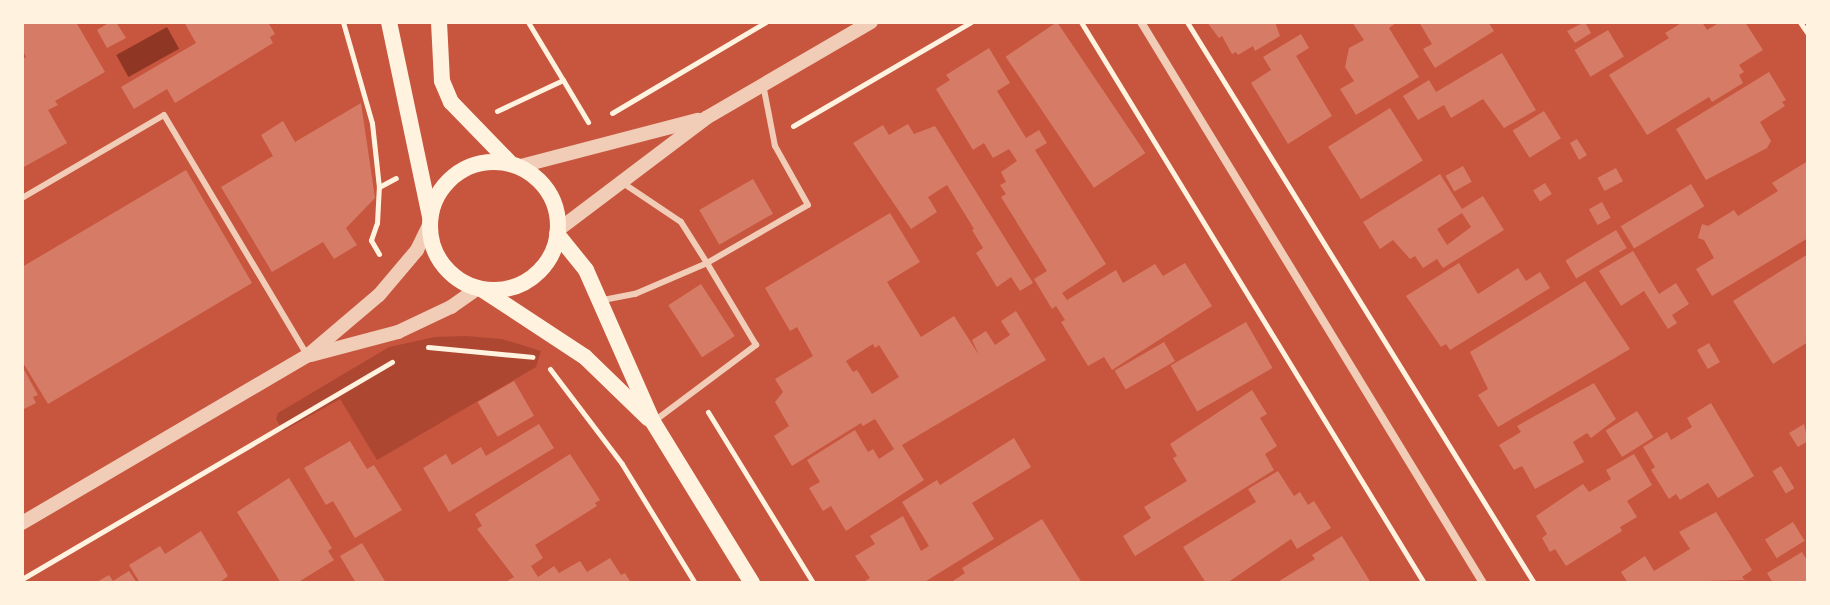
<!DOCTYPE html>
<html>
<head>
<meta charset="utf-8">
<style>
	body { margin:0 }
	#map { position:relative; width:1830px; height:605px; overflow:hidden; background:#c8553d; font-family:"Varela Round",sans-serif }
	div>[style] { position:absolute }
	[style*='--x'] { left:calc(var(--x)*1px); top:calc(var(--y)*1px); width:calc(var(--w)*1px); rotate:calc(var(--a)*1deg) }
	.green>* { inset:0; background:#ae4732 }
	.water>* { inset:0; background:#8f3625; transform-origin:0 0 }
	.building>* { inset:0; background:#d67c66; transform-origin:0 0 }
	.path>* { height:5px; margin:-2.5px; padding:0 2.5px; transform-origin:2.5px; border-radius:2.5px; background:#fff3e0 }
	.service>* { height:6px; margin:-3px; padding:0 3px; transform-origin:3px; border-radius:3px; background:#f1ccb7 }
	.minor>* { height:8px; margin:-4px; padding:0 4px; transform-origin:4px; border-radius:4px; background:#f1ccb7 }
	.tertiary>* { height:14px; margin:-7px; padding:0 7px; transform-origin:7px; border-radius:7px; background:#f1ccb7 }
	.secondary>* { height:16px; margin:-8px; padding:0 8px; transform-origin:8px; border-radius:8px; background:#fff3e0 }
	.secondary>.ring { margin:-8px; padding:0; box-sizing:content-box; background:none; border:16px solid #fff3e0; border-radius:50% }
	span { translate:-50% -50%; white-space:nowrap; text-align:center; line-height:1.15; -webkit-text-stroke:8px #fff3e0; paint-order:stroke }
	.frame { position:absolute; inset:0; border:24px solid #fff3e0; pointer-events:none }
</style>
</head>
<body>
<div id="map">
	<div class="green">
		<div style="clip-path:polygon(466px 336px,502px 339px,541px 351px,536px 367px,377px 460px,340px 399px,283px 431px,276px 419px,278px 413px,389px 347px,435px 337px)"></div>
	</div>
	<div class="water">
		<div style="left:167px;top:27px;width:25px;height:58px;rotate:61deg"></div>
	</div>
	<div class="building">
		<div style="clip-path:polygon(22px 22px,76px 22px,105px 72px,55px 101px,58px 105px,48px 110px,67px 143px,22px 168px,22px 59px,26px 57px,22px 49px)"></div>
		<div style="clip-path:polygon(110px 22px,116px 22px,126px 38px,107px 48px,97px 30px)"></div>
		<div style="clip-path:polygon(184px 22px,268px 22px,275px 34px,270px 37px,273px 43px,175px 103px,167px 89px,134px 109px,121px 87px,196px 43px)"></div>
		<div style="left:1057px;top:22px;width:158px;height:62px;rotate:56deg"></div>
		<div style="clip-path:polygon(1207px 22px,1275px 22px,1280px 36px,1255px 51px,1253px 46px,1238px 55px,1236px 52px,1232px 54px,1222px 36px,1219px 38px)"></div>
		<div style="clip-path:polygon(1352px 22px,1397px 22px,1389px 28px,1419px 77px,1356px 115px,1340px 89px,1354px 81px,1345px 67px,1349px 48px,1364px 40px)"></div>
		<div style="clip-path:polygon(1419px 22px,1488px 22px,1494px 31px,1435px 68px,1423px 49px,1432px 44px)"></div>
		<div style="clip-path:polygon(1585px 22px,1591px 33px,1575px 43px,1567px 31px)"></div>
		<div style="clip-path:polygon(1683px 22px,1702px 22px,1707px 30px,1720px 22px,1745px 22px,1763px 50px,1739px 65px,1744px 72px,1739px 75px,1743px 83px,1712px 102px,1709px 97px,1647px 135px,1609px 75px,1669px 38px,1665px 33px)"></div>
		<div style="left:1608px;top:30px;width:31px;height:39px;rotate:59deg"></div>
		<div style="clip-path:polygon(1301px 34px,1309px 48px,1296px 56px,1332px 116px,1288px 144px,1251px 83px,1271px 70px,1263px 57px)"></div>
		<div style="clip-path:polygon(989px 48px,1010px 83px,997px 91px,1026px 138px,1039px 130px,1047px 143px,1035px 150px,1106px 264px,1062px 293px,1067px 300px,1116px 270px,1123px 283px,1155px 264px,1163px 276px,1185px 263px,1212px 306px,1112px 370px,1104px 357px,1088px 366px,1061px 322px,1065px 320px,1056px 306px,1052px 309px,1034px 279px,1047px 271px,1001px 197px,1006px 194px,1000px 185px,1006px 182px,1001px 172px,1017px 161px,1009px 149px,993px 158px,984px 143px,973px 150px,936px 89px,950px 80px,946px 75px)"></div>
		<div style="clip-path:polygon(1502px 53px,1536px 110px,1504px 128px,1483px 99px,1451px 118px,1444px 105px,1418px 120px,1403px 96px,1429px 80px,1436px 92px)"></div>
		<div style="clip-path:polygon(1769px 72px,1786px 100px,1782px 102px,1785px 106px,1760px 122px,1771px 141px,1767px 148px,1706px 180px,1676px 129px)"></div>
		<div style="clip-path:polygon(361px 103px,375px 198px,346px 228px,357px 245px,334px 259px,323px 242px,272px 272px,221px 187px,273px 156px,261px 135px,283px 121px,295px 142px)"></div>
		<div style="left:1390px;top:108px;width:62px;height:73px;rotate:58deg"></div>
		<div style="left:1544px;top:111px;width:32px;height:37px;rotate:58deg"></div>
		<div style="clip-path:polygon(908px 124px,914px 134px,935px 126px,1033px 283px,1020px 291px,1011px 277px,997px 287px,976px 253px,983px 248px,972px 230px,974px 229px,947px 185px,928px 197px,937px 212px,911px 229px,853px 143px,883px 125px,889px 135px)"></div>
		<div style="clip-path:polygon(1577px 139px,1587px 155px,1579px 160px,1570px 143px)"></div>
		<div style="clip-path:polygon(1808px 161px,1808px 238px,1712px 296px,1696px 269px,1714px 258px,1704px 240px,1698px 238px,1702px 224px,1708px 226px,1734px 210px,1738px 216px,1778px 191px,1772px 183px)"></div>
		<div style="left:1463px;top:166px;width:18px;height:20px;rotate:61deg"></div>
		<div style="left:1616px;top:168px;width:15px;height:21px;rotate:62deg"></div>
		<div style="clip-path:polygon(186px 170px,252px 283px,48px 404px,22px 361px,22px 267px)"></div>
		<div style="clip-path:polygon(evenodd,1440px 174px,1462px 209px,1483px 196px,1504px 230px,1443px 268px,1437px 259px,1423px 268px,1415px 256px,1410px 259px,1393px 240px,1380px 249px,1363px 222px,1440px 174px,1462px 213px,1471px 227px,1447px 245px,1437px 229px,1462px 213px)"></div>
		<div style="left:753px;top:179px;width:40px;height:62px;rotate:60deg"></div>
		<div style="left:1545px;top:183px;width:13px;height:14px;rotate:58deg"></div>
		<div style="left:1691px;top:184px;width:26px;height:82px;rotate:59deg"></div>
		<div style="left:1602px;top:202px;width:18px;height:15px;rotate:61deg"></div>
		<div style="clip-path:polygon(evenodd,890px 213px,920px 262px,887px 282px,921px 337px,954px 316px,979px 355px,972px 340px,986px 331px,995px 345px,1010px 335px,1001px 321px,1016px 311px,1046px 360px,902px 445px,924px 480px,846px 531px,831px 506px,823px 511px,809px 488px,820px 482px,807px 460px,855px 430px,868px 452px,873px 449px,879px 459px,894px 449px,875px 419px,863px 426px,861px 423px,792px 466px,774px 436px,789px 426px,775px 402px,783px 392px,775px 379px,813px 356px,797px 327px,790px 331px,765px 288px,890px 213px,873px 344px,875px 348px,879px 345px,899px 377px,872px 394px,857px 370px,853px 372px,846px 361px,873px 344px)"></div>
		<div style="left:1616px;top:230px;width:21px;height:59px;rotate:59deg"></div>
		<div style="clip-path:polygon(1633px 251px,1659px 294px,1676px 283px,1689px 304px,1672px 315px,1677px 323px,1668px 329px,1644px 291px,1621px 306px,1599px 271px)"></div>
		<div style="clip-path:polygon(1808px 254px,1808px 342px,1773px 364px,1733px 301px)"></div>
		<div style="clip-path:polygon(1459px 263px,1478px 294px,1518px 268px,1526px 281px,1540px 272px,1550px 288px,1450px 350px,1446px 344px,1441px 347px,1406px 296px)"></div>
		<div style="clip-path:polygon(1585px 281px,1630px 349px,1498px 427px,1478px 395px,1488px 389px,1470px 352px)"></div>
		<div style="left:701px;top:284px;width:62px;height:39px;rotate:57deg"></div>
		<div style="left:1246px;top:322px;width:53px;height:87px;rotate:60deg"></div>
		<div style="left:1164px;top:342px;width:22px;height:57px;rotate:60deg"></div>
		<div style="left:1709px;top:343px;width:22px;height:14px;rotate:60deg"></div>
		<div style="clip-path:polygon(22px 366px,38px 395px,33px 397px,36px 403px,22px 410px)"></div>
		<div style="left:514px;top:381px;width:40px;height:42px;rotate:60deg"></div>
		<div style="clip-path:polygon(1594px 383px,1616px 419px,1591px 438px,1587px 433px,1573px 442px,1584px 462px,1535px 489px,1522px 466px,1514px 470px,1499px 445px,1521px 432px,1517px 426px)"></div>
		<div style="clip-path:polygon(1252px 390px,1267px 414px,1260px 418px,1277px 446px,1265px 454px,1274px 470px,1135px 556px,1123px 536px,1151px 518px,1144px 507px,1187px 481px,1173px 458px,1177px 456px,1170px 444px)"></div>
		<div style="clip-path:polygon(1711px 403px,1754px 476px,1718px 498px,1708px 483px,1680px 500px,1676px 494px,1669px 499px,1651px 470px,1655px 467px,1643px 447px,1667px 432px,1671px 440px,1692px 427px,1687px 418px)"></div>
		<div style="left:1637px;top:411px;width:31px;height:37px;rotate:58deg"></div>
		<div style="clip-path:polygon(539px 424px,554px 448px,449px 512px,423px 468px,446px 454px,452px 465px,481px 447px,486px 456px)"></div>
		<div style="clip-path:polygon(1804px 424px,1808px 441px,1798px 447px,1789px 433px)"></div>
		<div style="clip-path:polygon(1014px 438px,1031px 467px,972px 503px,994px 539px,923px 583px,862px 583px,870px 578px,855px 556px,875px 544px,870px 536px,903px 516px,921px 551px,929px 546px,902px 502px,937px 480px,940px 485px)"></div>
		<div style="clip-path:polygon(350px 441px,367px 469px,374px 465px,402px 510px,355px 538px,333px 501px,326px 505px,304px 468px)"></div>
		<div style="clip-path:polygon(570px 454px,600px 500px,595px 503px,597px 506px,535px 545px,543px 558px,531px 566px,538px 577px,554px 566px,559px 573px,580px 561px,587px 572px,610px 558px,621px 575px,625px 573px,631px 583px,504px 583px,514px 577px,477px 529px,482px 526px,475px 514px)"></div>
		<div style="clip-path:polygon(1634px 454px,1652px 485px,1627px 501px,1637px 517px,1620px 527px,1622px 531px,1566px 566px,1555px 549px,1550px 552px,1542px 538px,1547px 534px,1536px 516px,1583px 484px,1589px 492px,1611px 479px,1606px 470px)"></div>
		<div style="left:1781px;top:466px;width:26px;height:10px;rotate:59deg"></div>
		<div style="clip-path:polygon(1278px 471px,1294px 496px,1300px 492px,1308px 505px,1314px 501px,1331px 528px,1297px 549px,1291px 539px,1227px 583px,1206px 583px,1183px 547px,1256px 502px,1248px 489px)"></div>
		<div style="clip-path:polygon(289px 478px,332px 548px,328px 551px,334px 560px,297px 583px,281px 583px,237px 512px)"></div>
		<div style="clip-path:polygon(1716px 512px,1752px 570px,1742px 577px,1745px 580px,1628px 583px,1621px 572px,1645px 556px,1654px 571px,1690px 549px,1679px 532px)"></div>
		<div style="clip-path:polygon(1042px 519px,1082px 583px,950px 583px,965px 573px,962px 568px)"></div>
		<div style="left:1793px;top:522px;width:22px;height:33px;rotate:58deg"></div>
		<div style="clip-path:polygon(201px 531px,228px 576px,219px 583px,140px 583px,129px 565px,160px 546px,165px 554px)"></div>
		<div style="clip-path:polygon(1342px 536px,1371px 583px,1276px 583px,1315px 559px,1312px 555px)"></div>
		<div style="clip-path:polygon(362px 543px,386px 583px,356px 583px,340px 556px)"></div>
		<div style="clip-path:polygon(1802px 552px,1808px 562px,1808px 583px,1773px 583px,1767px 573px)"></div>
		<div style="clip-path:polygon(129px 571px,137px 583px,95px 583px,109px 575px,113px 581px)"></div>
	</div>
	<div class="path">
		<div style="--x:343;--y:22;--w:105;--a:74"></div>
		<div style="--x:372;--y:123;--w:64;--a:83.8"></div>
		<div style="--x:528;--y:22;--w:68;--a:58.9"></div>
		<div style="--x:1081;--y:22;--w:658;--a:58.56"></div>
		<div style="--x:1187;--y:22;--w:660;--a:58.26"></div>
		<div style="--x:1800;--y:22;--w:14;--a:56"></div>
		<div style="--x:497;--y:111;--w:73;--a:-25.2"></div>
		<div style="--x:563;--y:80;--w:49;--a:59.2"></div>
		<div style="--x:612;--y:113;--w:179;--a:-30.6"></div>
		<div style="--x:793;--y:126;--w:206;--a:-30.3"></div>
		<div style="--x:379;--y:254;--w:16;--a:-120"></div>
		<div style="--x:371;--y:240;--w:18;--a:-71"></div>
		<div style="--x:377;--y:223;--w:36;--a:-87"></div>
		<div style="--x:379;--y:187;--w:19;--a:-28"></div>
		<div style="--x:428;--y:347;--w:105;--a:5.4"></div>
		<div style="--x:550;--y:369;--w:119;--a:52.8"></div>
		<div style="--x:622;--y:464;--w:140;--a:58.5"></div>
		<div style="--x:708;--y:412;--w:201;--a:58.4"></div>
		<div style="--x:22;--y:579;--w:429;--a:-30.4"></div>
	</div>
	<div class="service">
		<div style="--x:22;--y:198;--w:164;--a:-30.3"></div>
		<div style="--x:164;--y:115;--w:279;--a:59.2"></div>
		<div style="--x:603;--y:300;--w:33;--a:-11"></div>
		<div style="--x:635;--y:294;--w:78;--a:-23.3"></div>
		<div style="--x:707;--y:263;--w:49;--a:-122.4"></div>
		<div style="--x:681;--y:222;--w:70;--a:-146.1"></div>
		<div style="--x:653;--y:422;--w:129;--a:-36.8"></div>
		<div style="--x:756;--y:345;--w:96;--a:-120.9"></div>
		<div style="--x:707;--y:263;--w:116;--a:-29.9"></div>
		<div style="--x:808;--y:205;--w:68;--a:-119.2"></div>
		<div style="--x:775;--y:146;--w:63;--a:-101"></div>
	</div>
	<div class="minor">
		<div style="--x:1141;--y:22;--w:657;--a:58.63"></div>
	</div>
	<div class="tertiary">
		<div style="--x:517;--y:167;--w:187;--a:-14.6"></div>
		<div style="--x:558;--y:230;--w:186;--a:-37.1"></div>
		<div style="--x:706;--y:118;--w:191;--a:-30.2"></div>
		<div style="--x:311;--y:355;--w:90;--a:-14.8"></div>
		<div style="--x:398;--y:332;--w:59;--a:-25.3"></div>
		<div style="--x:451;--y:307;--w:33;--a:-35"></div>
		<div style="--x:22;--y:523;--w:330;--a:-30.4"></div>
		<div style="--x:307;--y:356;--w:94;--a:-40.3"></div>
		<div style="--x:379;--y:295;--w:59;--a:-49.8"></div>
		<div style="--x:417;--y:250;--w:30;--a:-64"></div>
	</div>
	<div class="secondary">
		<div style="--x:389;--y:22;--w:198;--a:78.1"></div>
		<div style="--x:439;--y:22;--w:59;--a:87.1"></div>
		<div style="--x:442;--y:81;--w:23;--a:67"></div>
		<div style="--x:451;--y:102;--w:86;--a:45.9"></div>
		<div class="ring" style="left:430px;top:162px;width:112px;height:112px"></div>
		<div style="--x:557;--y:234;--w:46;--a:51.1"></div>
		<div style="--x:586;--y:270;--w:166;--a:66.2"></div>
		<div style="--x:653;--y:422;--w:189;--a:58.4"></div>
		<div style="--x:483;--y:290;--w:122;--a:33.3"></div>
		<div style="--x:585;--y:357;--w:88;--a:44.1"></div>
	</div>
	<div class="frame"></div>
</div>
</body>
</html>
